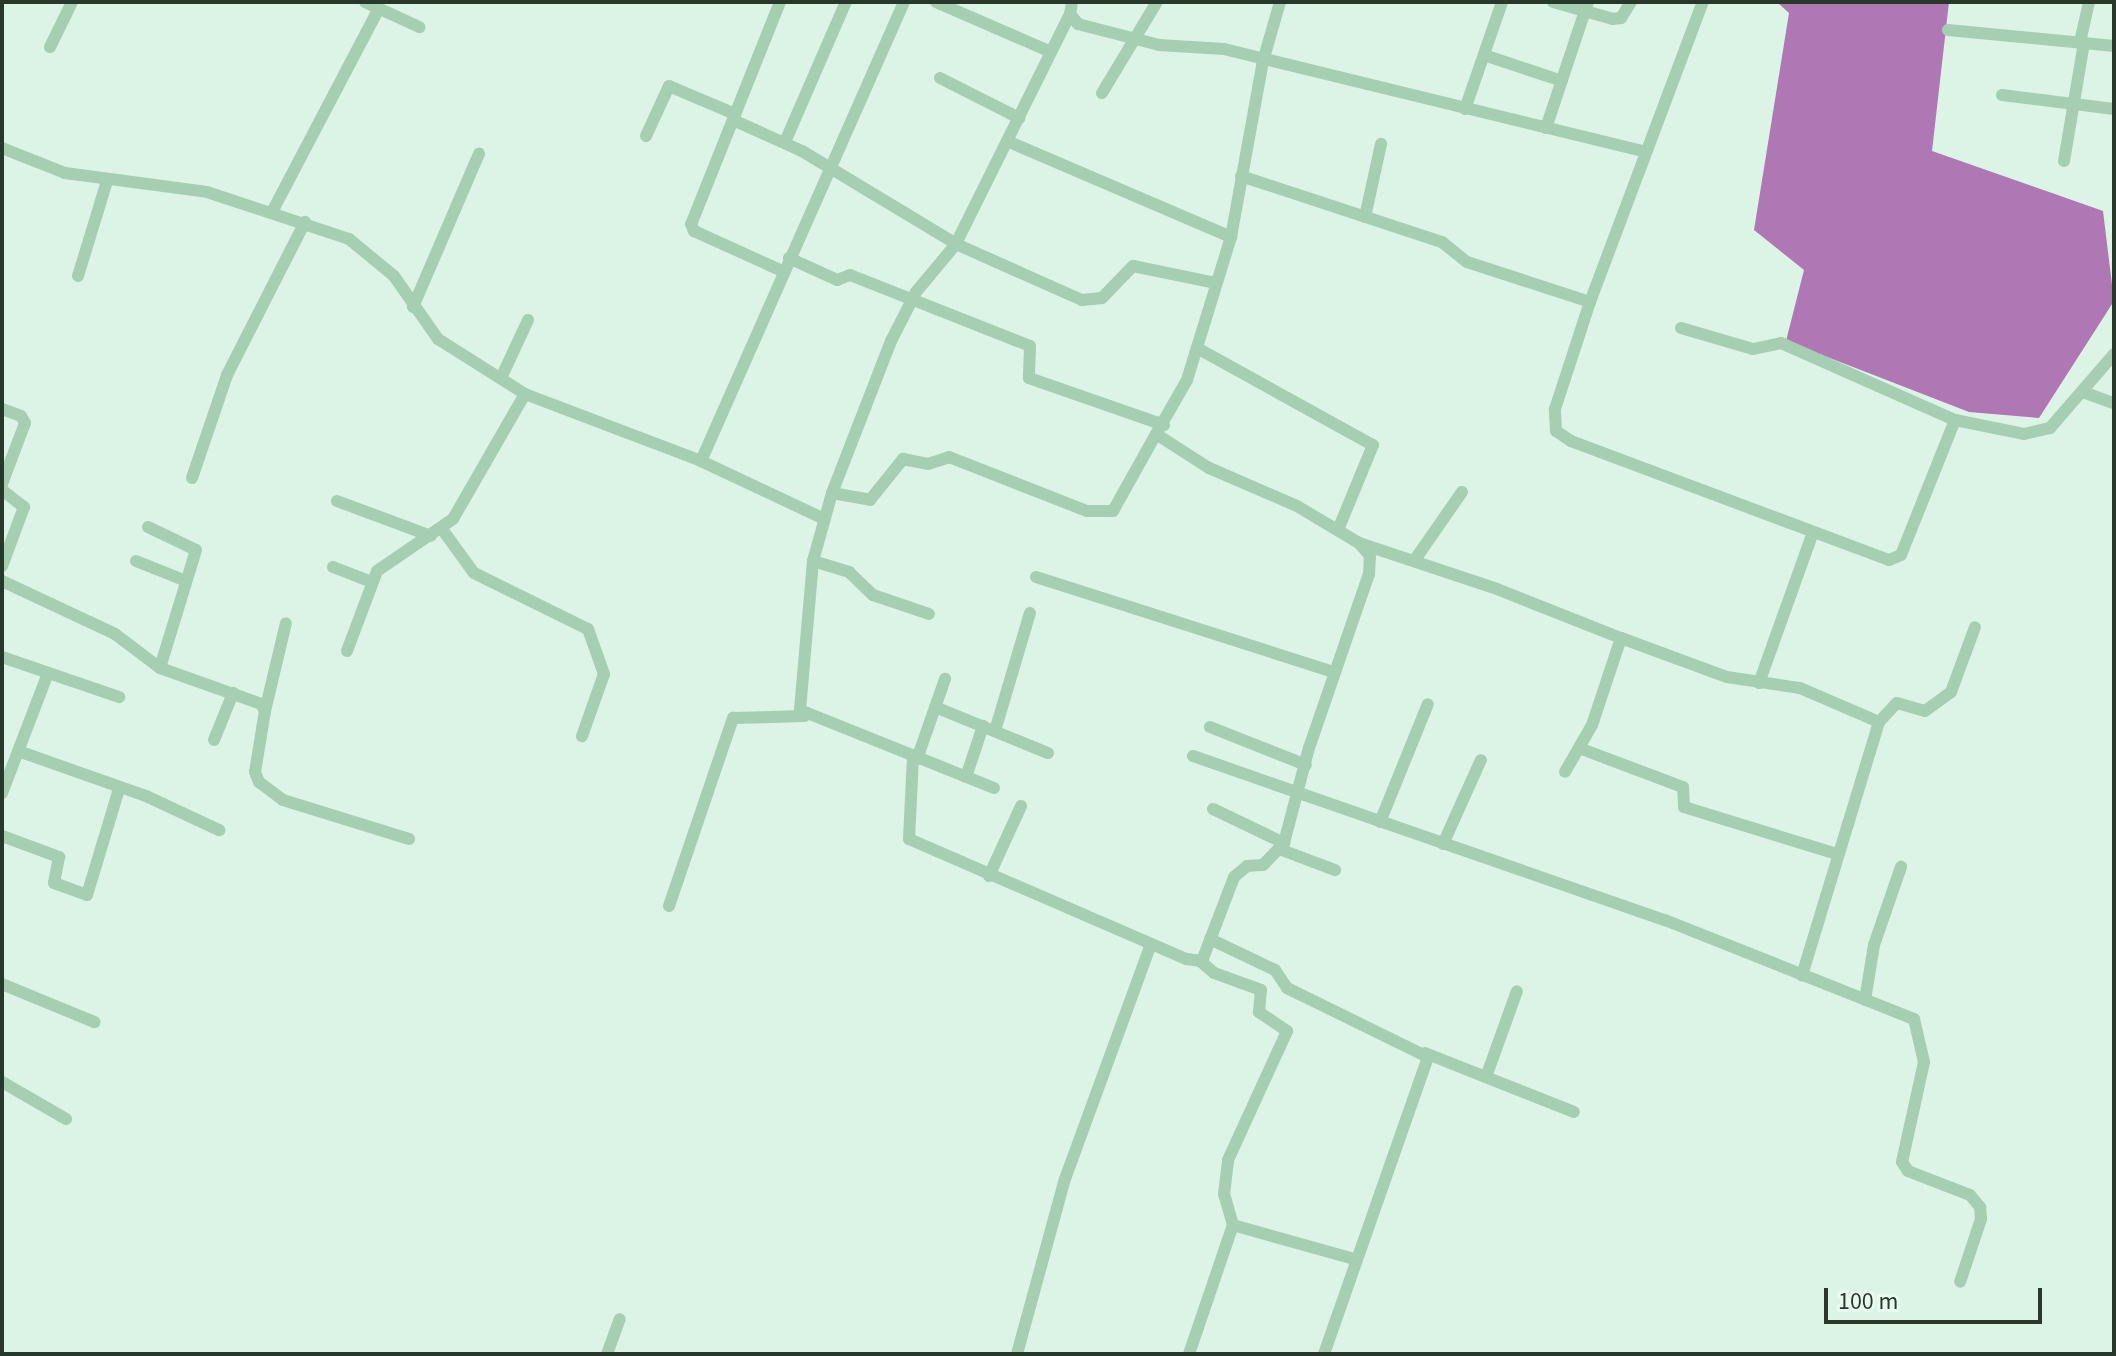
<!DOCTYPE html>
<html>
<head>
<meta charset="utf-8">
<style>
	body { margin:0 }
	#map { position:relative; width:2116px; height:1356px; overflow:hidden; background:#dbf4e5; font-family:"Source Sans 3",sans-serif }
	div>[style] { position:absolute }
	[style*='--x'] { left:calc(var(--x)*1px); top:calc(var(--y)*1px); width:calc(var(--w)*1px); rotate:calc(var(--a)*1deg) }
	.water>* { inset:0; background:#af77b4 }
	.street>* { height:12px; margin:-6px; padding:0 6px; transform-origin:6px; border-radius:6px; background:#a6ceb3 }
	span { translate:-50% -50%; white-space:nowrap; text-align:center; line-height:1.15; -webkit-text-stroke:6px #e9fbf0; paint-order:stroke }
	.frame { position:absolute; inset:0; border:4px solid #28392b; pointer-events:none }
	.scale { position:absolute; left:1824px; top:1288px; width:218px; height:36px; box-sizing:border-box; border:4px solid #28392b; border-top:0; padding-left:10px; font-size:24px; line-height:28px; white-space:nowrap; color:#28392b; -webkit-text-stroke:6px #e9fbf0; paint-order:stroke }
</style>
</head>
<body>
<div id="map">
	<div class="water">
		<div style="clip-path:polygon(1777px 2px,1949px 2px,1932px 151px,2103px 211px,2114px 301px,2039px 418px,1969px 412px,1786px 341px,1804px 270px,1754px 230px,1789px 13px)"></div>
	</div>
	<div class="street">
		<div style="--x:365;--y:2;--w:60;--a:24.8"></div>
		<div style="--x:780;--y:2;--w:239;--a:111.8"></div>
		<div style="--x:691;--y:224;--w:8;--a:67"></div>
		<div style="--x:694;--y:231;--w:97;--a:24.4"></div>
		<div style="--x:936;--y:2;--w:125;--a:23.5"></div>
		<div style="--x:1072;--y:2;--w:12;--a:99"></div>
		<div style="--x:1070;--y:14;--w:13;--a:51"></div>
		<div style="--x:1078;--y:24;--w:84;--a:14.5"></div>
		<div style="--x:1159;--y:45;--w:65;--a:3.5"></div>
		<div style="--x:1224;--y:49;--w:434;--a:13.7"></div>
		<div style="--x:1553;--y:2;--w:62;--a:15.8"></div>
		<div style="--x:1613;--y:19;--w:8;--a:-7"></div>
		<div style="--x:1621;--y:18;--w:19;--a:-58"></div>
		<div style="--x:1070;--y:14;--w:257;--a:116.4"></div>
		<div style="--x:956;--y:244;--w:62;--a:129.8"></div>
		<div style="--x:916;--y:292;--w:55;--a:117"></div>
		<div style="--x:891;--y:341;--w:163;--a:111.2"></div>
		<div style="--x:832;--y:493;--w:39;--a:10"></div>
		<div style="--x:870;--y:500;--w:53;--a:-51.2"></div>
		<div style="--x:903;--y:459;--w:25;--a:11"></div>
		<div style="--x:928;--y:464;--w:22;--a:-18"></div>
		<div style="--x:949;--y:457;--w:148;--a:21.4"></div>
		<div style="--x:1087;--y:511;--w:26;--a:0"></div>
		<div style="--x:1113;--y:511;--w:88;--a:-60.8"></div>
		<div style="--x:1948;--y:30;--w:167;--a:5.5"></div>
		<div style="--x:2080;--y:42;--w:41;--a:-77.3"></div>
		<div style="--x:50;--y:47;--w:50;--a:-63.9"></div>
		<div style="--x:1484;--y:55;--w:82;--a:18.4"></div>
		<div style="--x:940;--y:78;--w:89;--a:26.9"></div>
		<div style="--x:1102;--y:93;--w:106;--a:-58.9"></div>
		<div style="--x:2002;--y:95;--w:113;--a:7.1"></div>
		<div style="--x:1465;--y:109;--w:113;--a:-70.9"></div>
		<div style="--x:733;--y:120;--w:76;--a:24.2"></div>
		<div style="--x:802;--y:151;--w:180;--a:31.1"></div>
		<div style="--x:956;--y:244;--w:138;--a:24"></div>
		<div style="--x:1082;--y:300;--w:20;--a:-6"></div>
		<div style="--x:1102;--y:298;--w:45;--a:-45.9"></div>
		<div style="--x:1133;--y:266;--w:85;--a:11.6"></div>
		<div style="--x:1546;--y:128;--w:133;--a:-71.6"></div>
		<div style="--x:646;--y:136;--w:55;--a:-65.3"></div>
		<div style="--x:669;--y:86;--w:72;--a:23"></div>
		<div style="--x:1007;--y:141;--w:244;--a:23.2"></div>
		<div style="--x:785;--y:142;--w:153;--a:-66.5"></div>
		<div style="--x:2;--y:148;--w:68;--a:21.6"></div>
		<div style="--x:65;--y:173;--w:143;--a:7.6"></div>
		<div style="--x:207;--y:192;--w:150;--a:18.3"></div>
		<div style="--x:349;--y:239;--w:58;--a:39.4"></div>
		<div style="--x:394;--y:276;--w:77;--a:55.1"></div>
		<div style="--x:438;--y:339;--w:103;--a:32.3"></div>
		<div style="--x:525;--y:394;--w:188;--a:20.8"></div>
		<div style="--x:701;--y:461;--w:134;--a:25.2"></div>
		<div style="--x:2064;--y:161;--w:120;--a:-80.4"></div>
		<div style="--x:1241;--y:176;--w:212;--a:18.2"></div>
		<div style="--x:1442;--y:242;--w:32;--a:39"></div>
		<div style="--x:1467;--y:262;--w:129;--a:18"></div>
		<div style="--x:272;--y:212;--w:230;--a:-62.3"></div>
		<div style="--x:1365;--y:217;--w:75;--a:-77.6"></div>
		<div style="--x:789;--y:258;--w:53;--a:24.6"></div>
		<div style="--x:837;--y:280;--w:14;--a:-21"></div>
		<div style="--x:850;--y:275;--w:193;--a:21.5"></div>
		<div style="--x:1030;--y:346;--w:32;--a:92"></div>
		<div style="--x:1029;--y:378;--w:143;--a:19.2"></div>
		<div style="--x:78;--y:276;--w:99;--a:-73"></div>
		<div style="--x:413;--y:307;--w:167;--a:-66.7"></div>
		<div style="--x:1681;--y:328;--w:75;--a:16.3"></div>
		<div style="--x:1753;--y:349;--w:29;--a:-12"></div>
		<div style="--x:1781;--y:343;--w:190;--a:23.9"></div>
		<div style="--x:1955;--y:420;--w:145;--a:111.8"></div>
		<div style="--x:1901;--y:555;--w:13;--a:157"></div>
		<div style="--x:1889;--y:560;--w:340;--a:-159.5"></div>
		<div style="--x:1571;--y:441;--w:18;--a:-146"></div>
		<div style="--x:1556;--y:431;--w:22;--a:-93"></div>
		<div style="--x:1555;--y:409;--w:113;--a:-71.9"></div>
		<div style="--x:1590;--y:302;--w:321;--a:-69.4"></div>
		<div style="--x:1197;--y:348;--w:201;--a:28.9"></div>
		<div style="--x:1373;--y:445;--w:92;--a:112.4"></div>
		<div style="--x:501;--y:378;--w:64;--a:-65"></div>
		<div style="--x:2083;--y:392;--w:33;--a:20"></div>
		<div style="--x:2;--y:409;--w:20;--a:20"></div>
		<div style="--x:21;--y:416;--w:8;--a:60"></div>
		<div style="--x:25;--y:423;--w:65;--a:110.7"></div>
		<div style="--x:1955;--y:420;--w:70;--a:11.5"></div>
		<div style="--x:2024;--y:434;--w:27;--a:-13"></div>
		<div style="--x:2050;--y:428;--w:98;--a:-49.1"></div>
		<div style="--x:701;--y:461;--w:502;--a:-66.14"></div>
		<div style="--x:192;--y:478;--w:109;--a:-71.2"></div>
		<div style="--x:227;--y:375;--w:172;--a:-63"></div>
		<div style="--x:2;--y:490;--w:28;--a:38"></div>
		<div style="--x:24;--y:507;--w:63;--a:110.4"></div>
		<div style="--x:832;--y:493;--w:71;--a:105.6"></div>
		<div style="--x:813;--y:561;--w:38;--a:17"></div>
		<div style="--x:849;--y:572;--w:33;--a:44"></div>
		<div style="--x:873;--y:595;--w:59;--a:18.7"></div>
		<div style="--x:337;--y:501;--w:100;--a:20.4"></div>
		<div style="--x:148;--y:527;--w:53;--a:25.6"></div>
		<div style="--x:196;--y:550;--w:123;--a:107"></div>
		<div style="--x:442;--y:529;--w:54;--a:54"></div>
		<div style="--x:474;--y:573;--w:127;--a:26.2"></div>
		<div style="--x:588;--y:629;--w:48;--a:70.4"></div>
		<div style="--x:604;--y:674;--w:66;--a:109.5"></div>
		<div style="--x:1359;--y:543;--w:145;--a:18.4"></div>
		<div style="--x:1497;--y:589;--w:133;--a:21.6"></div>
		<div style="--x:1621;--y:638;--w:92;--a:108.4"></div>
		<div style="--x:1592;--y:725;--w:54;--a:119.9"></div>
		<div style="--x:136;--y:561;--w:54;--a:21.8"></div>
		<div style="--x:813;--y:561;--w:150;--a:95"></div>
		<div style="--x:800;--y:710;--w:209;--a:21.9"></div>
		<div style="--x:1414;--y:561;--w:84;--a:-55.2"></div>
		<div style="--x:333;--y:567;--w:42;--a:21"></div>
		<div style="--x:1036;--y:577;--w:313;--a:17.7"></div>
		<div style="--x:2;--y:581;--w:125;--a:25.1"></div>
		<div style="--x:115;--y:634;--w:56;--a:37.1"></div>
		<div style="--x:160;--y:668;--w:107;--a:19.6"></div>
		<div style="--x:261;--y:704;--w:8;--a:60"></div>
		<div style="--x:265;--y:711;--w:62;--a:99.3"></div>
		<div style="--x:255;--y:772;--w:11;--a:68"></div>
		<div style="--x:259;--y:782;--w:30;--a:37"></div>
		<div style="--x:283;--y:800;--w:132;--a:17.2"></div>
		<div style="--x:1621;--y:638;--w:113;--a:20.2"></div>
		<div style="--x:1727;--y:677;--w:74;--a:8.6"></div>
		<div style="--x:1800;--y:688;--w:86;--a:23.3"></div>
		<div style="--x:1879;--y:722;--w:265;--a:106.9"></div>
		<div style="--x:347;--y:651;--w:85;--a:-69.4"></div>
		<div style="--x:377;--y:571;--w:92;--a:-34.4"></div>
		<div style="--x:453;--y:519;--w:144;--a:-60.1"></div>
		<div style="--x:2;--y:657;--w:124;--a:18.9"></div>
		<div style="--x:1759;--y:683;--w:160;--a:-70.3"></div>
		<div style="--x:935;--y:707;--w:122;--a:22.2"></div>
		<div style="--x:265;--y:711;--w:90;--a:-76.6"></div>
		<div style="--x:1879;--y:722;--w:26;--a:-47"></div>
		<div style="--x:1897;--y:703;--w:29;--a:16"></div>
		<div style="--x:1925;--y:711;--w:32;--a:-36"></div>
		<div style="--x:1951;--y:692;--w:69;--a:-69.7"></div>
		<div style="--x:1210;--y:727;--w:103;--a:21.6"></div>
		<div style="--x:995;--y:731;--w:123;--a:-73.5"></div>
		<div style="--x:214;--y:740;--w:51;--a:-68"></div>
		<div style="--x:1579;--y:748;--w:111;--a:20.6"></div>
		<div style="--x:1683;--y:787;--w:20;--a:87"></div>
		<div style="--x:1684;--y:807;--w:160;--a:17.1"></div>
		<div style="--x:18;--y:751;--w:136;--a:19.4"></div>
		<div style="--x:146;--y:796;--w:81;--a:25"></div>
		<div style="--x:1193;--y:756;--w:500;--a:19.2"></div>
		<div style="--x:1665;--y:920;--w:268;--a:21.7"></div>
		<div style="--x:1914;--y:1019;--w:44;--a:76.9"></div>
		<div style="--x:1924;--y:1062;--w:102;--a:102.4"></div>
		<div style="--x:1902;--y:1162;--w:11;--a:56"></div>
		<div style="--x:1908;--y:1171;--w:66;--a:21.2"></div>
		<div style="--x:1970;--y:1195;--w:16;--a:50"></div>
		<div style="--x:1980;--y:1207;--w:12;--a:85"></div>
		<div style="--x:1981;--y:1219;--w:66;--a:108.4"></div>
		<div style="--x:913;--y:757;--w:82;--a:92.8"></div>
		<div style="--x:909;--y:839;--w:302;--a:23.4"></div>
		<div style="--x:1186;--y:959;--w:16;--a:7"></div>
		<div style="--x:1202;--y:961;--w:90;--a:-69.1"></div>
		<div style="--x:1234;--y:877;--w:17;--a:-40"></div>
		<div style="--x:1247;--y:866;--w:16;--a:-4"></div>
		<div style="--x:1263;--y:865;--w:30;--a:-46"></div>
		<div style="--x:1284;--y:843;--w:98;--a:-75.3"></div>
		<div style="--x:1309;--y:748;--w:184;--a:-71"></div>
		<div style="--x:1369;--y:574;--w:18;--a:-87"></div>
		<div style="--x:1370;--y:556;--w:17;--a:-130"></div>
		<div style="--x:1359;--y:543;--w:72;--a:-149.2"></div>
		<div style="--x:1297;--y:506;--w:96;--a:-156.6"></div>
		<div style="--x:1209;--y:468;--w:63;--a:-147.3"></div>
		<div style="--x:1156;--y:434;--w:62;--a:-60.1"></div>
		<div style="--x:1187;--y:380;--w:150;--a:-72.9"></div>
		<div style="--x:1231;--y:237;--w:179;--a:-79.7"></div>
		<div style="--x:1263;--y:61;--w:61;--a:-73.9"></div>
		<div style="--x:917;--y:759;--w:85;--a:-70.7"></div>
		<div style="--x:966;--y:777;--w:54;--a:-71.6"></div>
		<div style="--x:2;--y:793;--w:125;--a:-69"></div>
		<div style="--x:1213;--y:809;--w:79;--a:25.6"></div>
		<div style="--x:1380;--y:822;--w:127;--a:-67.9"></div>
		<div style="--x:2;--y:836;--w:61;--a:20.2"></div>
		<div style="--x:59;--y:857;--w:26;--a:101"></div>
		<div style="--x:54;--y:883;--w:35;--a:20"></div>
		<div style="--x:87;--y:895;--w:111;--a:-73.2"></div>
		<div style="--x:1443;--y:844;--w:92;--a:-65.7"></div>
		<div style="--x:1279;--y:849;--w:60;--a:20.6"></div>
		<div style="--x:989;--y:876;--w:77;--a:-65.4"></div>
		<div style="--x:669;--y:906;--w:199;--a:-71.2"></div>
		<div style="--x:733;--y:718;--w:72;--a:-1.6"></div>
		<div style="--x:1210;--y:939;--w:72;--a:25.5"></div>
		<div style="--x:1275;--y:970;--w:22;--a:56"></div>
		<div style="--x:1287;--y:988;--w:157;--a:26.1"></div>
		<div style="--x:1428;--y:1057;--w:315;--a:109.3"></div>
		<div style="--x:2;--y:984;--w:100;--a:22.4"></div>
		<div style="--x:1865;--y:1000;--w:56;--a:-80.7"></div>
		<div style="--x:1874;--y:945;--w:83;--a:-70.9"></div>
		<div style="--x:1425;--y:1053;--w:160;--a:21.6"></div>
		<div style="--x:1486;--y:1077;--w:91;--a:-70.2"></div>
		<div style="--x:2;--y:1082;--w:74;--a:30"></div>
		<div style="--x:1233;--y:1225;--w:126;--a:15.7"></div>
		<div style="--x:607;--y:1354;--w:37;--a:-70"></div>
		<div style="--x:1017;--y:1354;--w:181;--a:-74.7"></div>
		<div style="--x:1065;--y:1179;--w:247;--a:-69.9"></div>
		<div style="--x:1189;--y:1354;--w:136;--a:-71.2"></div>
		<div style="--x:1233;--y:1225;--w:32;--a:-106"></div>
		<div style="--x:1224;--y:1194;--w:34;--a:-83"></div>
		<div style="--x:1228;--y:1160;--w:142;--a:-65.4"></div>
		<div style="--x:1287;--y:1031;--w:34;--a:-146"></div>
		<div style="--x:1259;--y:1012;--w:22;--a:-85"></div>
		<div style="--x:1261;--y:990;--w:50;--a:-160.1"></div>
		<div style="--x:1214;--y:973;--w:20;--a:-139"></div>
	</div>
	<div class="frame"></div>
	<div class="scale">100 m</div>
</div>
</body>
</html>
